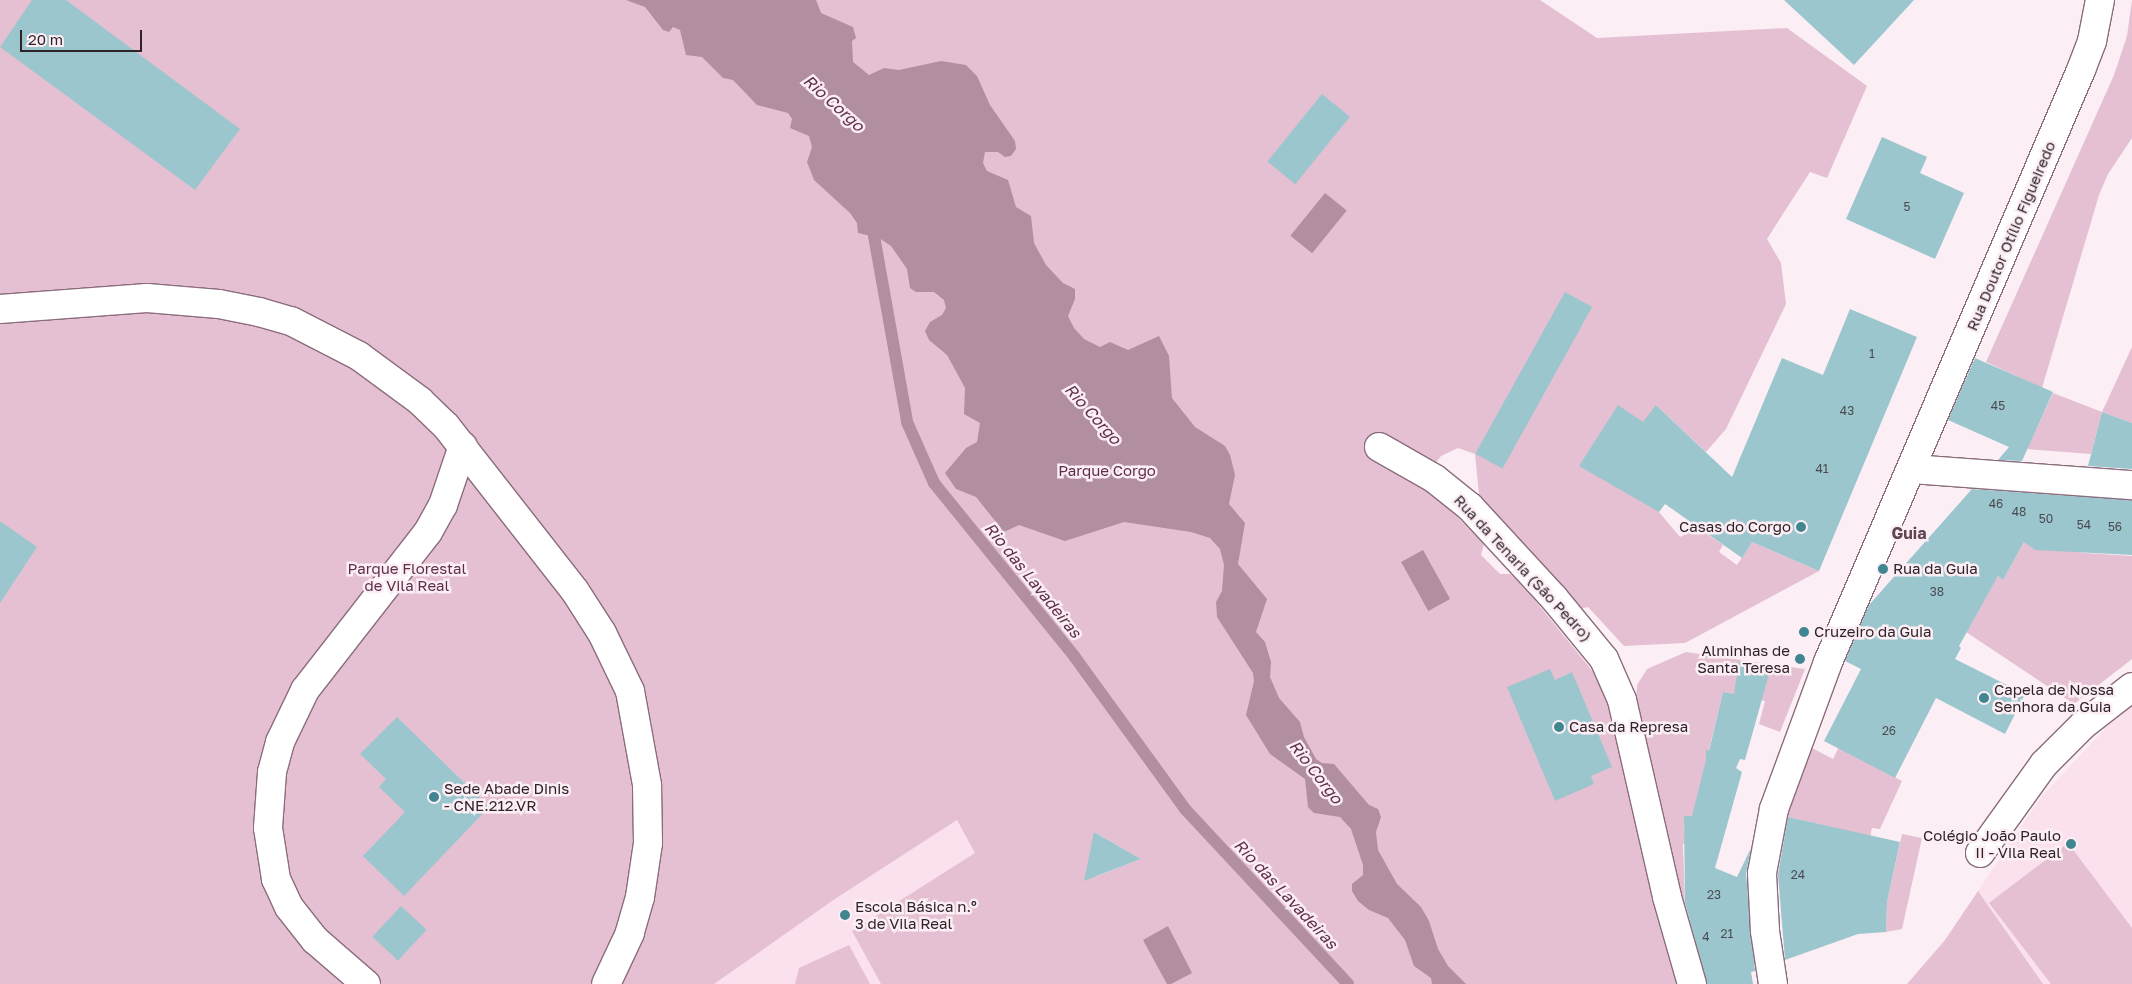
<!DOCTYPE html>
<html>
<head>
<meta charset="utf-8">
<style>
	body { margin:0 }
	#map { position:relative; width:2132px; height:984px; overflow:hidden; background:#fceef5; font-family:"Golos Text",sans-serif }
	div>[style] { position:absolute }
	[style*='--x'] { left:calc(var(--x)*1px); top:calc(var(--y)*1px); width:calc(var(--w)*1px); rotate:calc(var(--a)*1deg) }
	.built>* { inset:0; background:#fbe1ee }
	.green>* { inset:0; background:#e4c0d2 }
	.water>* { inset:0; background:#b18ea0; transform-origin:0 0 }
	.stream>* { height:12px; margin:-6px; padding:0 6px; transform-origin:6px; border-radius:6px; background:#b18ea0 }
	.building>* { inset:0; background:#9cc6cd; transform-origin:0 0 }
	.roads { filter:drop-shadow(1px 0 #8b6c7c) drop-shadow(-1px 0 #8b6c7c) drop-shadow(0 1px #8b6c7c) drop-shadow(0 -1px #8b6c7c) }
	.minor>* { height:28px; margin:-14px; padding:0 14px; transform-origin:14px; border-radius:14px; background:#fff }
	.dots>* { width:14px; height:14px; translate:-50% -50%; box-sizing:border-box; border:2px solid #fceef5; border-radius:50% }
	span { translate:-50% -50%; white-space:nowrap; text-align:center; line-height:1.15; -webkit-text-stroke:5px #fceef5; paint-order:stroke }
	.number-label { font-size:12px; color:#4a4b52 }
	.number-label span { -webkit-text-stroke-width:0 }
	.street-label { font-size:15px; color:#2f2229 }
	.park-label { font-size:15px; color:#5e2e49 }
	.poi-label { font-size:15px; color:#2f2229 }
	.right { translate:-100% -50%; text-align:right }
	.left { translate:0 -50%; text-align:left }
	.water-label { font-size:16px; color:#60304b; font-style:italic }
	.neighbourhood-label { font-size:16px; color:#614453; font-weight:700 }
	.scale { position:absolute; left:20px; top:30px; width:122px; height:22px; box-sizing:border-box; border:2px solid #2f2229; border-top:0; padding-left:6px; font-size:15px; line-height:18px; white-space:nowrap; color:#2f2229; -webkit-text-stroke:4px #fceef5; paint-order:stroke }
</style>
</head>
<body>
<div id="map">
	<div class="built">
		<div style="clip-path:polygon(2132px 700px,2132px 984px,2043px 984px,1978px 891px,2041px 797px)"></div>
		<div style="clip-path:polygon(957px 820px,976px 853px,852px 931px,881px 984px,714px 984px,835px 899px)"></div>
	</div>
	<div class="green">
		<div style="clip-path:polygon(evenodd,0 0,1540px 0,1597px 38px,1787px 28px,1867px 86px,1827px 178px,1810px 172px,1767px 239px,1781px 263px,1786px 304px,1726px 429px,1706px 452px,1656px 405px,1659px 512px,1680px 537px,1698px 528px,1723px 545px,1719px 552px,1737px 565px,1752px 542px,1819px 571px,1685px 643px,1624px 646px,1588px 607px,1577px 610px,1480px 505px,1475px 454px,1458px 448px,1441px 456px,1422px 481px,1484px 544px,1481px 555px,1500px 574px,1510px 574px,1526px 589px,1598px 678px,1609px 701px,1679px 984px,881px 984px,852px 931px,975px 853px,957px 820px,835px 899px,714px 984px,0 984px,0 0,1094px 832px,1141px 859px,1095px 877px,1094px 832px)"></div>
		<div style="clip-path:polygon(2132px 0,2132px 138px,2108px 174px,2099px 195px,2042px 388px,1986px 362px,2114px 75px,2127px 36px)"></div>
		<div style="clip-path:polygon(2132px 347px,2132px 423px,2102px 412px,2091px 454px,2027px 449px,2053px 393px,2102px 412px)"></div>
		<div style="clip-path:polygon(2024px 542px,2084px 553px,2132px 556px,2132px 659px,2074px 704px,1966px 632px,1998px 576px,2003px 580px)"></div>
		<div style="clip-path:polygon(1686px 652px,1805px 669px,1780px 732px,1759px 724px,1765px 701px,1723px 692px,1709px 750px,1715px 790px,1709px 817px,1684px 817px,1684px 833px,1694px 833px,1695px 844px,1683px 844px,1685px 908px,1679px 893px,1636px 699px,1637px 685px,1647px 669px)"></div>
		<div style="clip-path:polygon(1857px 710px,1868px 716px,1849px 754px,1902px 781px,1880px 829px,1872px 828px,1869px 842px,1831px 827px,1780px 815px,1808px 746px,1833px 759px)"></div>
		<div style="clip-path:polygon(1902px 834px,1922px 838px,1902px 929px,1886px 932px,1887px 902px)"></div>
		<div style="clip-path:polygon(2068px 843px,2132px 928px,2132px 984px,2051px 984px,1989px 903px)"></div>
		<div style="clip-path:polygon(1978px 891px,2043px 984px,1907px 984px,1945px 940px)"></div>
		<div style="clip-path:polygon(849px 945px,870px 984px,795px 984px,799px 968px)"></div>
	</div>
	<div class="water">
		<div style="clip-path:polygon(626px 0,816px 0,821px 13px,853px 27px,856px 38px,852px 41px,853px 62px,869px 75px,884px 68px,899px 70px,941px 61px,966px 65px,977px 76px,990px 105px,1015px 141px,1016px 149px,1011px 156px,1005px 157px,998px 152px,985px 152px,983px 163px,987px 171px,1008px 180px,1016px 207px,1031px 216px,1034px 243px,1046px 265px,1063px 283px,1075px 289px,1075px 299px,1068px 316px,1074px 328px,1084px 339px,1100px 347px,1110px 342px,1128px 350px,1159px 336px,1169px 356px,1172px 398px,1195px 427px,1225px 446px,1230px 455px,1235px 475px,1229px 504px,1245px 523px,1238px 564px,1267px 599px,1256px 632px,1265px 642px,1271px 662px,1270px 677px,1279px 698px,1300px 722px,1304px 737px,1316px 759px,1322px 763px,1334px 764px,1369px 805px,1378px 809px,1381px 817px,1376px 832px,1378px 850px,1397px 884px,1421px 907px,1429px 921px,1438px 949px,1448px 966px,1466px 984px,1432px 984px,1431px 978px,1414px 966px,1405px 940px,1388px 918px,1369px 910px,1358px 901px,1352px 891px,1352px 884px,1363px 875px,1363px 865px,1351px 829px,1340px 817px,1314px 813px,1308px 807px,1305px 779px,1270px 754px,1246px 715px,1254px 681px,1253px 673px,1217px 617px,1216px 602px,1222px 591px,1224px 565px,1220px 549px,1210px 538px,1191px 532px,1124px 522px,1065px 541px,1019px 525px,1004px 532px,976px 497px,956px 489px,945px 473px,966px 448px,977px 442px,980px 423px,964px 414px,965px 388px,947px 355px,929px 340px,925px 331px,930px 322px,942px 315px,946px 308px,944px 300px,934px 292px,916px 292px,910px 288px,907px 269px,891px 246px,879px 238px,858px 233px,857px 223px,850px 213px,814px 180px,807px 162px,812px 147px,809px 136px,790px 128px,792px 119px,788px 113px,757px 105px,733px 80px,723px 78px,702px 57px,686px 55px,680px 30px,673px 27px,669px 32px,663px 30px,645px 7px)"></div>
		<div style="left:1325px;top:193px;width:28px;height:55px;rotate:39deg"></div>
		<div style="left:1423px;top:550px;width:56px;height:25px;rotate:61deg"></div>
		<div style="clip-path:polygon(1168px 926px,1192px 973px,1171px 984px,1167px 984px,1143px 940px)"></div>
	</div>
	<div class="stream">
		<div style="--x:871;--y:219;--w:206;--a:79.9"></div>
		<div style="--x:907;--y:422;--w:67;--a:66.1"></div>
		<div style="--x:934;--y:483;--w:223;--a:51"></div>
		<div style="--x:1074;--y:656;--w:189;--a:54"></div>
		<div style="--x:1185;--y:809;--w:239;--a:47"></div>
	</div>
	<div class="building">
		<div style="clip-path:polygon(32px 0,66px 0,240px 129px,195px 190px,0 47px)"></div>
		<div style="clip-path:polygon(1784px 0,1914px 0,1854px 65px)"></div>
		<div style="left:1322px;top:94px;width:36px;height:87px;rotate:39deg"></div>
		<div style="clip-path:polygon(1882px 137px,1927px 157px,1920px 173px,1964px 193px,1935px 259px,1846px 219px)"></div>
		<div style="left:1565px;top:292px;width:31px;height:185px;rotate:29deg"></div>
		<div style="clip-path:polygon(1850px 309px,1917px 337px,1819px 571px,1752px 542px,1742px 558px,1665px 504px,1659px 512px,1579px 466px,1618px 405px,1643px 422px,1656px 405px,1732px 477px,1782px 358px,1823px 375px)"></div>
		<div style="clip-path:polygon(1975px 358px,2053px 392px,2022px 461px,1998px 460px,2009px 447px,1948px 420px)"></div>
		<div style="clip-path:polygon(2102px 412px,2132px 423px,2132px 469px,2088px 466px)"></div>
		<div style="clip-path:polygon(1972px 489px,2132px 500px,2132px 555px,2035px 550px,2024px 542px,2003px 580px,1998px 576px,1959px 646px,1961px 648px,1955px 659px,2025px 694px,2005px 734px,1936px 698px,1895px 778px,1824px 741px,1861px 669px,1845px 661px,1869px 605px)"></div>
		<div style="clip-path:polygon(0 521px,37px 547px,0 603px)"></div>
		<div style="clip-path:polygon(1739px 661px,1771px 667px,1745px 760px,1740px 759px,1736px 768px,1742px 772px,1715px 868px,1737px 877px,1751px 848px,1746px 874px,1755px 971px,1751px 972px,1753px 984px,1707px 984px,1685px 903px,1684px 816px,1692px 816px,1706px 760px,1706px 749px,1709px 751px,1723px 692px,1734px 694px)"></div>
		<div style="clip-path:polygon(1550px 669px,1555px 680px,1572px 672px,1612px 767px,1591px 776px,1594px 784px,1555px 801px,1507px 687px)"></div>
		<div style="clip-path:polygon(397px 717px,489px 807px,404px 896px,363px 856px,405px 812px,379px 787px,386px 779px,360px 754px)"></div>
		<div style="clip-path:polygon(1788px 817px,1900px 842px,1887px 902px,1886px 932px,1858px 934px,1785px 960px,1778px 874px)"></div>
		<div style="clip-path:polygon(1094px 832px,1141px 859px,1084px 881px)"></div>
		<div style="left:401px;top:906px;width:35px;height:42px;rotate:43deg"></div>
	</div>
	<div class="roads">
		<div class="minor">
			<div style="--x:0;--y:309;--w:147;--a:-4.3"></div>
			<div style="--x:147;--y:298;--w:72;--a:4.8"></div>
			<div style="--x:219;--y:304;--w:41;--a:11.3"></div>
			<div style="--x:259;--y:312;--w:33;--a:16"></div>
			<div style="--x:291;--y:321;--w:76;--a:27.2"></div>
			<div style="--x:359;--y:356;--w:76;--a:36.4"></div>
			<div style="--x:420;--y:401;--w:36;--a:44"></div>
			<div style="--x:446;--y:426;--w:209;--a:52"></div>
			<div style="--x:575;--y:591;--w:50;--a:57.3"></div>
			<div style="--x:602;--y:633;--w:64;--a:64.2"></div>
			<div style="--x:630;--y:691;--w:96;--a:79.7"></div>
			<div style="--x:647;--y:785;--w:58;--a:89"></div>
			<div style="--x:648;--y:843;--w:55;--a:98.4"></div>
			<div style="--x:640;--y:897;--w:37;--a:106"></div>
			<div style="--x:630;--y:933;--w:56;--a:115.2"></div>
			<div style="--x:1379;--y:447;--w:64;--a:29.7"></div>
			<div style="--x:1435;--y:479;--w:45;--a:38.7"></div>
			<div style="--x:1470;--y:507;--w:124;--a:47.3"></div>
			<div style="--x:1554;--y:598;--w:79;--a:50.7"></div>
			<div style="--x:1604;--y:659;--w:45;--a:66.3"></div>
			<div style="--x:1622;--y:700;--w:202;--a:77.1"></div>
			<div style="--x:1667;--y:897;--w:91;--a:74"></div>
			<div style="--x:1912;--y:469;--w:221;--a:4.2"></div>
			<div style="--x:1980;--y:853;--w:110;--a:-54.3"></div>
			<div style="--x:2044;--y:764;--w:55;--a:-45"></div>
			<div style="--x:2083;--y:725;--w:62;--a:-37.8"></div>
			<div style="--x:366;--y:984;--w:67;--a:-139.2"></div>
			<div style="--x:315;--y:940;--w:42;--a:-128.2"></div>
			<div style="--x:289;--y:907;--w:31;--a:-115"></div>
			<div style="--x:276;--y:879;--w:52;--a:-98.9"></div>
			<div style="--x:268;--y:828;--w:56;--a:-85.9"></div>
			<div style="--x:272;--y:772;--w:31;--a:-75"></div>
			<div style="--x:280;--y:742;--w:58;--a:-64.3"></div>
			<div style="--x:305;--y:690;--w:200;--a:-52.1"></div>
			<div style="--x:428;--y:532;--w:31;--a:-61"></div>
			<div style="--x:443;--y:505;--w:62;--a:-71.3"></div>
			<div style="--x:1773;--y:984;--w:54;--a:-98.6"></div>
			<div style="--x:1765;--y:931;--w:58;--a:-93"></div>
			<div style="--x:1762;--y:873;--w:65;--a:-79.4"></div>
			<div style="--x:1774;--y:809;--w:157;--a:-69.8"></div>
			<div style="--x:1828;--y:662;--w:644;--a:-66.86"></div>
			<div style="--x:2081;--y:70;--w:31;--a:-69"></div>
			<div style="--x:2092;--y:41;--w:42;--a:-79"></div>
		</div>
	</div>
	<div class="dots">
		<div style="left:1801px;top:527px;background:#408691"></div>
		<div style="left:1883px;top:569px;background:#408691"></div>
		<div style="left:1804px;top:632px;background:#408691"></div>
		<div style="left:1800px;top:659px;background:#408691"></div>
		<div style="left:1984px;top:698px;background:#408691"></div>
		<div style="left:1559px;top:727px;background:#408691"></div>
		<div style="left:434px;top:797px;background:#408691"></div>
		<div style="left:2071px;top:844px;background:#408691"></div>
		<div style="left:845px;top:915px;background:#408691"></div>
	</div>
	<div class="number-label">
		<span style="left:1907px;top:207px">5</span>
		<span style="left:1872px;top:354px">1</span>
		<span style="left:1998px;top:406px">45</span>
		<span style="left:1847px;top:411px">43</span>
		<span style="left:1822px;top:469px">41</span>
		<span style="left:1996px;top:504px">46</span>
		<span style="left:2019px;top:512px">48</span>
		<span style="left:2046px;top:519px">50</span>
		<span style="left:2084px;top:525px">54</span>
		<span style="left:2115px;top:527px">56</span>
		<span style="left:1937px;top:592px">38</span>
		<span style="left:1889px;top:731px">26</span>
		<span style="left:1798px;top:875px">24</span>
		<span style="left:1714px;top:895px">23</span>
		<span style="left:1727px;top:934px">21</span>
		<span style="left:1706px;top:937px">4</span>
	</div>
	<div class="street-label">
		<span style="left:2011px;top:236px;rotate:-67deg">Rua Doutor Otílio Figueiredo</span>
		<span style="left:1523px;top:568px;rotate:47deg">Rua da Tenaria (São Pedro)</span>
	</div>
	<div class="park-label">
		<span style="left:1107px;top:471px">Parque Corgo</span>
		<span style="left:407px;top:577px">Parque Florestal<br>de Vila Real</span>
	</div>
	<div class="poi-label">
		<span class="right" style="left:1791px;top:527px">Casas do Corgo</span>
		<span class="left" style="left:1893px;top:569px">Rua da Guia</span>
		<span class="left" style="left:1814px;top:632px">Cruzeiro da Guia</span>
		<span class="right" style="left:1790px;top:659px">Alminhas de<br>Santa Teresa</span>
		<span class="left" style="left:1994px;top:698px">Capela de Nossa<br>Senhora da Guia</span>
		<span class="left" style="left:1569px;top:727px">Casa da Represa</span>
		<span class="left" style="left:444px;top:797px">Sede Abade Dinis<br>- CNE.212.VR</span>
		<span class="right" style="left:2061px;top:844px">Colégio João Paulo<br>II - Vila Real</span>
		<span class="left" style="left:855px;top:915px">Escola Básica n.º<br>3 de Vila Real</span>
	</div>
	<div class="water-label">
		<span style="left:834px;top:103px;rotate:42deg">Rio Corgo</span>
		<span style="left:1093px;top:414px;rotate:48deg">Rio Corgo</span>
		<span style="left:1033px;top:580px;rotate:51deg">Rio das Lavadeiras</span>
		<span style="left:1316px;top:772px;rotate:52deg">Rio Corgo</span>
		<span style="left:1286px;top:894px;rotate:47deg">Rio das Lavadeiras</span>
	</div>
	<div class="neighbourhood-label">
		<span style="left:1909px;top:533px">Guia</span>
	</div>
	<div class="scale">20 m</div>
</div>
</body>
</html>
